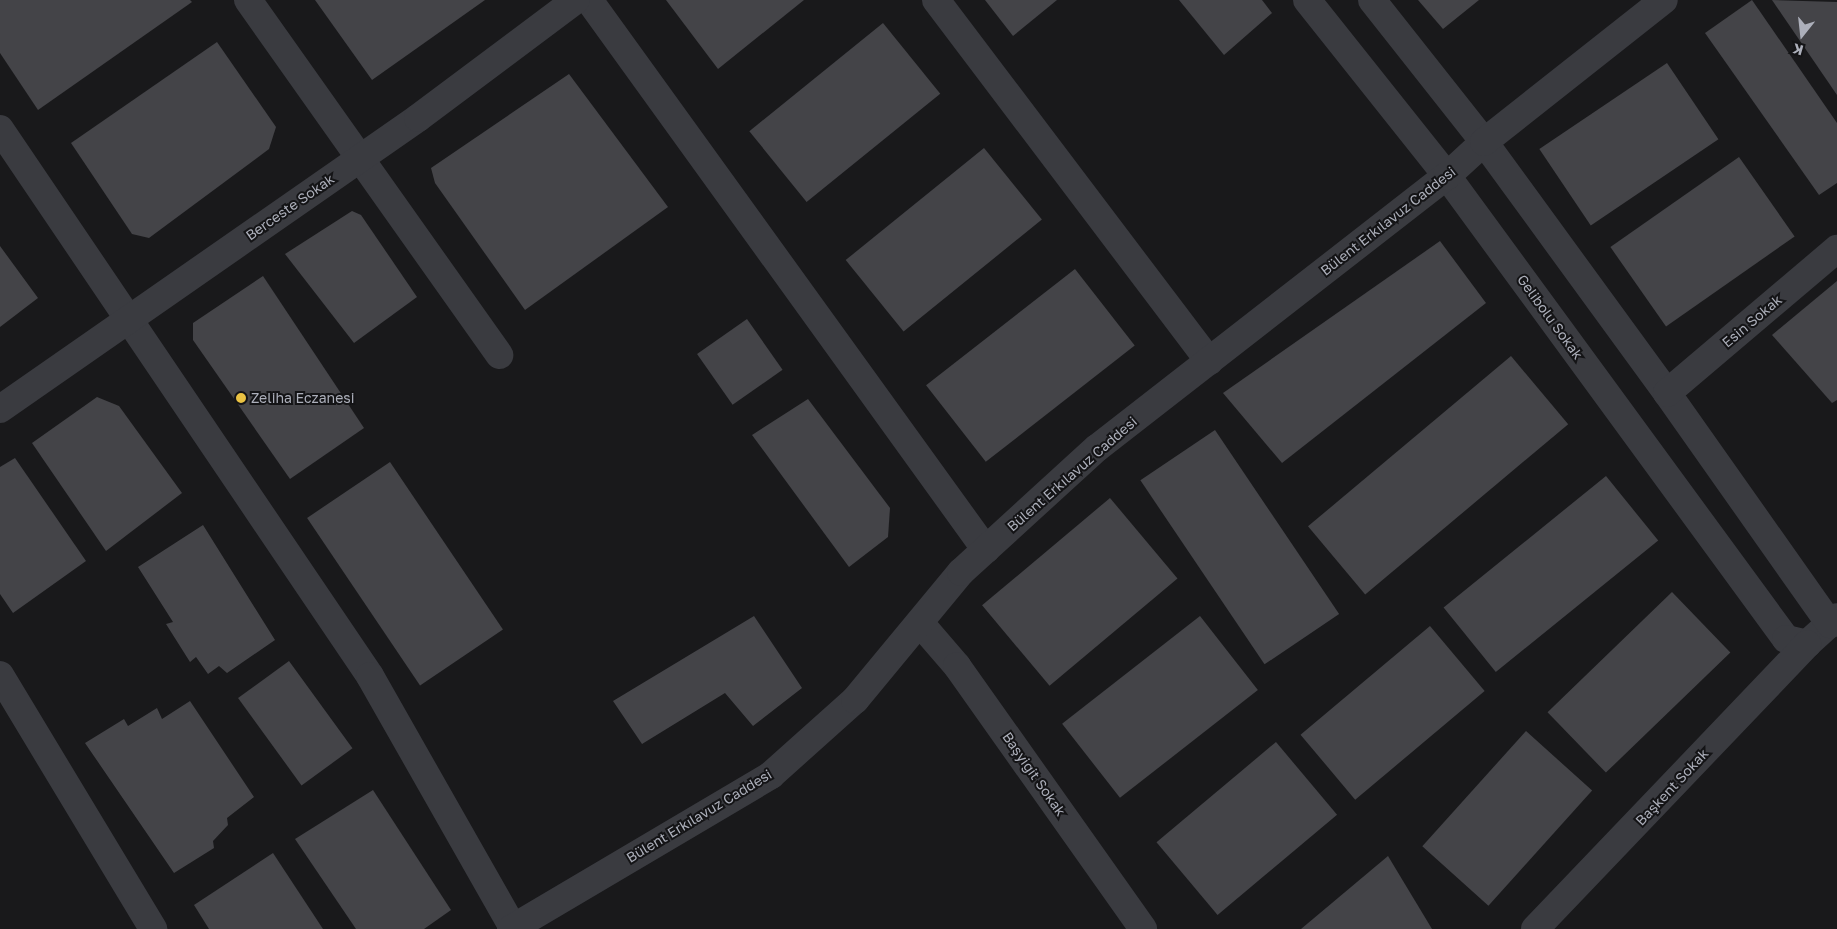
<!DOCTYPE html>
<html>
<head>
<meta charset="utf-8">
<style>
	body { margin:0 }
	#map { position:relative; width:1837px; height:929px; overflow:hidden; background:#19191b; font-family:"Golos Text",sans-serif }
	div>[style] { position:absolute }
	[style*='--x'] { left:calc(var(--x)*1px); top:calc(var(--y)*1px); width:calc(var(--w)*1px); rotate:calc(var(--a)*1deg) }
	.building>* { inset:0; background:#444448; transform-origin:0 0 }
	.minor>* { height:28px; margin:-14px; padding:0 14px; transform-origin:14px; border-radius:14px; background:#3a3b40 }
	.dots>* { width:14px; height:14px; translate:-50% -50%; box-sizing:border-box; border:2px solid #141416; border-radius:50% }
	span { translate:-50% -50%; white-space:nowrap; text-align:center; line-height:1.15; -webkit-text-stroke:4px #141416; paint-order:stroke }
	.street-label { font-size:14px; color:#acafba }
	.poi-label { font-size:14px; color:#acafba }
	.left { translate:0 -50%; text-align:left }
	.north { position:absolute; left:1777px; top:10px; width:50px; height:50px; -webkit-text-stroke:4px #141416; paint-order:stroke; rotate:196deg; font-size:14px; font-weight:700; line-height:20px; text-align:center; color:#acafba }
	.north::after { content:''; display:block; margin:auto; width:18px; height:22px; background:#acafba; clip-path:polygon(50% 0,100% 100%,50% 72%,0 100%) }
</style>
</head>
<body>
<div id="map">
	<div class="building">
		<div style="clip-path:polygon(0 0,190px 0,192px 2px,38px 110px,0 53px)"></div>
		<div style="clip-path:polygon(315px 0,485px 0,372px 80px)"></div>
		<div style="clip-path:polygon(666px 0,804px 0,718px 69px)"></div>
		<div style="clip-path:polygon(985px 0,1057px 0,1013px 36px)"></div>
		<div style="clip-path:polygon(1179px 0,1262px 0,1272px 13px,1224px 55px)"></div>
		<div style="clip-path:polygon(1418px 0,1479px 0,1443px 29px)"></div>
		<div style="clip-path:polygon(1752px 0,1837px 123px,1837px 183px,1819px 195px,1705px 33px)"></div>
		<div style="clip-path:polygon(1772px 0,1837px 2px,1837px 95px)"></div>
		<div style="left:883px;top:23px;width:91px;height:172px;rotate:51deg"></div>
		<div style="clip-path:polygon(217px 42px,276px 127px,269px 149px,149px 238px,132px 234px,71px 143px)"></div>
		<div style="left:1667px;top:63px;width:92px;height:154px;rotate:56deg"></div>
		<div style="clip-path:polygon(569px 74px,668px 207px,525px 310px,435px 183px,431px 168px)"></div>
		<div style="left:984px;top:148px;width:92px;height:178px;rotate:51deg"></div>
		<div style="left:1739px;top:157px;width:97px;height:157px;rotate:55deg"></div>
		<div style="clip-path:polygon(352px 211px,361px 215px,417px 297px,354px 343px,285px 254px)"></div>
		<div style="clip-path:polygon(1440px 241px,1486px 303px,1282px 463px,1223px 393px)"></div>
		<div style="clip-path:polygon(0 246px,38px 298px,0 327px)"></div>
		<div style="left:1075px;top:269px;width:97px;height:189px;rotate:52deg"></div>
		<div style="clip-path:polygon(263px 276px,364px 428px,290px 479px,193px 340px,193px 323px)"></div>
		<div style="clip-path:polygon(1837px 281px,1837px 400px,1832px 403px,1772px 335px)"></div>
		<div style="left:747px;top:319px;width:62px;height:61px;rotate:55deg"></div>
		<div style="left:1511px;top:356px;width:89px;height:265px;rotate:50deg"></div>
		<div style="clip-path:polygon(97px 397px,119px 406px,182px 493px,106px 551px,32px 443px)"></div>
		<div style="clip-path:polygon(808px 399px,890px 508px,888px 537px,849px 567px,752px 435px)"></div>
		<div style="left:1215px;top:430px;width:222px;height:90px;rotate:56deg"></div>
		<div style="clip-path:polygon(15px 458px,86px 561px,13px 613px,0 594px,0 467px)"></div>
		<div style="left:390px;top:462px;width:202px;height:100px;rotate:56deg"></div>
		<div style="left:1606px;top:476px;width:83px;height:209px;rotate:51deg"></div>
		<div style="left:1110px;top:498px;width:105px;height:167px;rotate:50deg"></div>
		<div style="clip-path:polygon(203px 525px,275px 640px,227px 673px,219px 666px,208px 674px,196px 657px,190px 662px,166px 624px,173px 622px,138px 567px)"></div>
		<div style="left:1672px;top:592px;width:84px;height:173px;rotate:46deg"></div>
		<div style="clip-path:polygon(754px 616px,802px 688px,753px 726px,725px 693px,642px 744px,613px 701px)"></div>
		<div style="left:1200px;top:616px;width:94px;height:175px;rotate:52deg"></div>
		<div style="left:1430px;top:626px;width:85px;height:169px;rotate:50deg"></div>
		<div style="left:289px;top:661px;width:108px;height:63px;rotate:54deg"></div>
		<div style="clip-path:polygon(190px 701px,254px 797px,227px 818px,228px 825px,213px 841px,214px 848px,174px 873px,85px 743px,124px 719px,128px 726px,157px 708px,162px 719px)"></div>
		<div style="left:1526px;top:731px;width:89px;height:155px;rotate:42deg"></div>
		<div style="left:1276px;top:742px;width:95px;height:156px;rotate:50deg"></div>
		<div style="clip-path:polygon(373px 790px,451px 910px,424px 929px,356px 929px,295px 839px)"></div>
		<div style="clip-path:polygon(273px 853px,323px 929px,209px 929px,194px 905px)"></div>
		<div style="clip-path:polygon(1388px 856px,1432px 929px,1301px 929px)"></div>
	</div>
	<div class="minor">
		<div style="--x:248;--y:0;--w:435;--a:54.7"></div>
		<div style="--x:589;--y:0;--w:678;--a:54.18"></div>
		<div style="--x:936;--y:0;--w:453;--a:52.9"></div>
		<div style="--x:1307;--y:0;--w:225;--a:51.5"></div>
		<div style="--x:1447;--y:176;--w:574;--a:53.79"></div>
		<div style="--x:1786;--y:639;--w:22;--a:13"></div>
		<div style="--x:1807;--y:644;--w:40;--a:-42"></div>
		<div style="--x:1372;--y:0;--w:181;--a:51.7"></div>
		<div style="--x:1484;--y:142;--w:311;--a:53.9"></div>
		<div style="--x:1667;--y:393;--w:283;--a:54.8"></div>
		<div style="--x:0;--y:129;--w:660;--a:55.92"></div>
		<div style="--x:370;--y:676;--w:290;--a:60.4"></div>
		<div style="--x:1667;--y:393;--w:223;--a:-40.3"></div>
		<div style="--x:0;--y:409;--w:509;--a:-34.84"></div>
		<div style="--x:418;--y:118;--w:197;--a:-36.8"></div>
		<div style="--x:920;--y:623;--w:57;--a:49.3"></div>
		<div style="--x:957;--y:666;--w:322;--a:54.7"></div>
		<div style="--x:0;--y:675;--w:297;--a:58.9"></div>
		<div style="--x:511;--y:929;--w:302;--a:-30.6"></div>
		<div style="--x:771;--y:775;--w:113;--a:-41.8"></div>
		<div style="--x:855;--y:700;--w:166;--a:-50.4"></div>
		<div style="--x:961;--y:572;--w:184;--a:-42.4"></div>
		<div style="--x:1097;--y:448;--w:443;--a:-37.9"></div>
		<div style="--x:1447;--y:176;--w:50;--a:-42.6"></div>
		<div style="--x:1484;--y:142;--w:229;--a:-38.3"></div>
		<div style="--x:1535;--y:929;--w:394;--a:-46.3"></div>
	</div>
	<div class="dots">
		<div style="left:241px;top:398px;background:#eac243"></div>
	</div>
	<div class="street-label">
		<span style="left:290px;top:207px;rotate:-35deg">Berceste Sokak</span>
		<span style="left:1388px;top:221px;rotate:-38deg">Bülent Erkılavuz Caddesi</span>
		<span style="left:1550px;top:317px;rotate:54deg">Gelibolu Sokak</span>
		<span style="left:1752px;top:321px;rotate:-40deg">Esin Sokak</span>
		<span style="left:1072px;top:474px;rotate:-41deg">Bülent Erkılavuz Caddesi</span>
		<span style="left:1034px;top:774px;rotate:55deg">Başyiğit Sokak</span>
		<span style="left:1672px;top:787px;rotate:-47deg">Başkent Sokak</span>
		<span style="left:699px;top:816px;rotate:-31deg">Bülent Erkılavuz Caddesi</span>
	</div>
	<div class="poi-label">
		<span class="left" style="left:251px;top:398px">Zeliha Eczanesi</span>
	</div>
	<div class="north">K</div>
</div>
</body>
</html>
